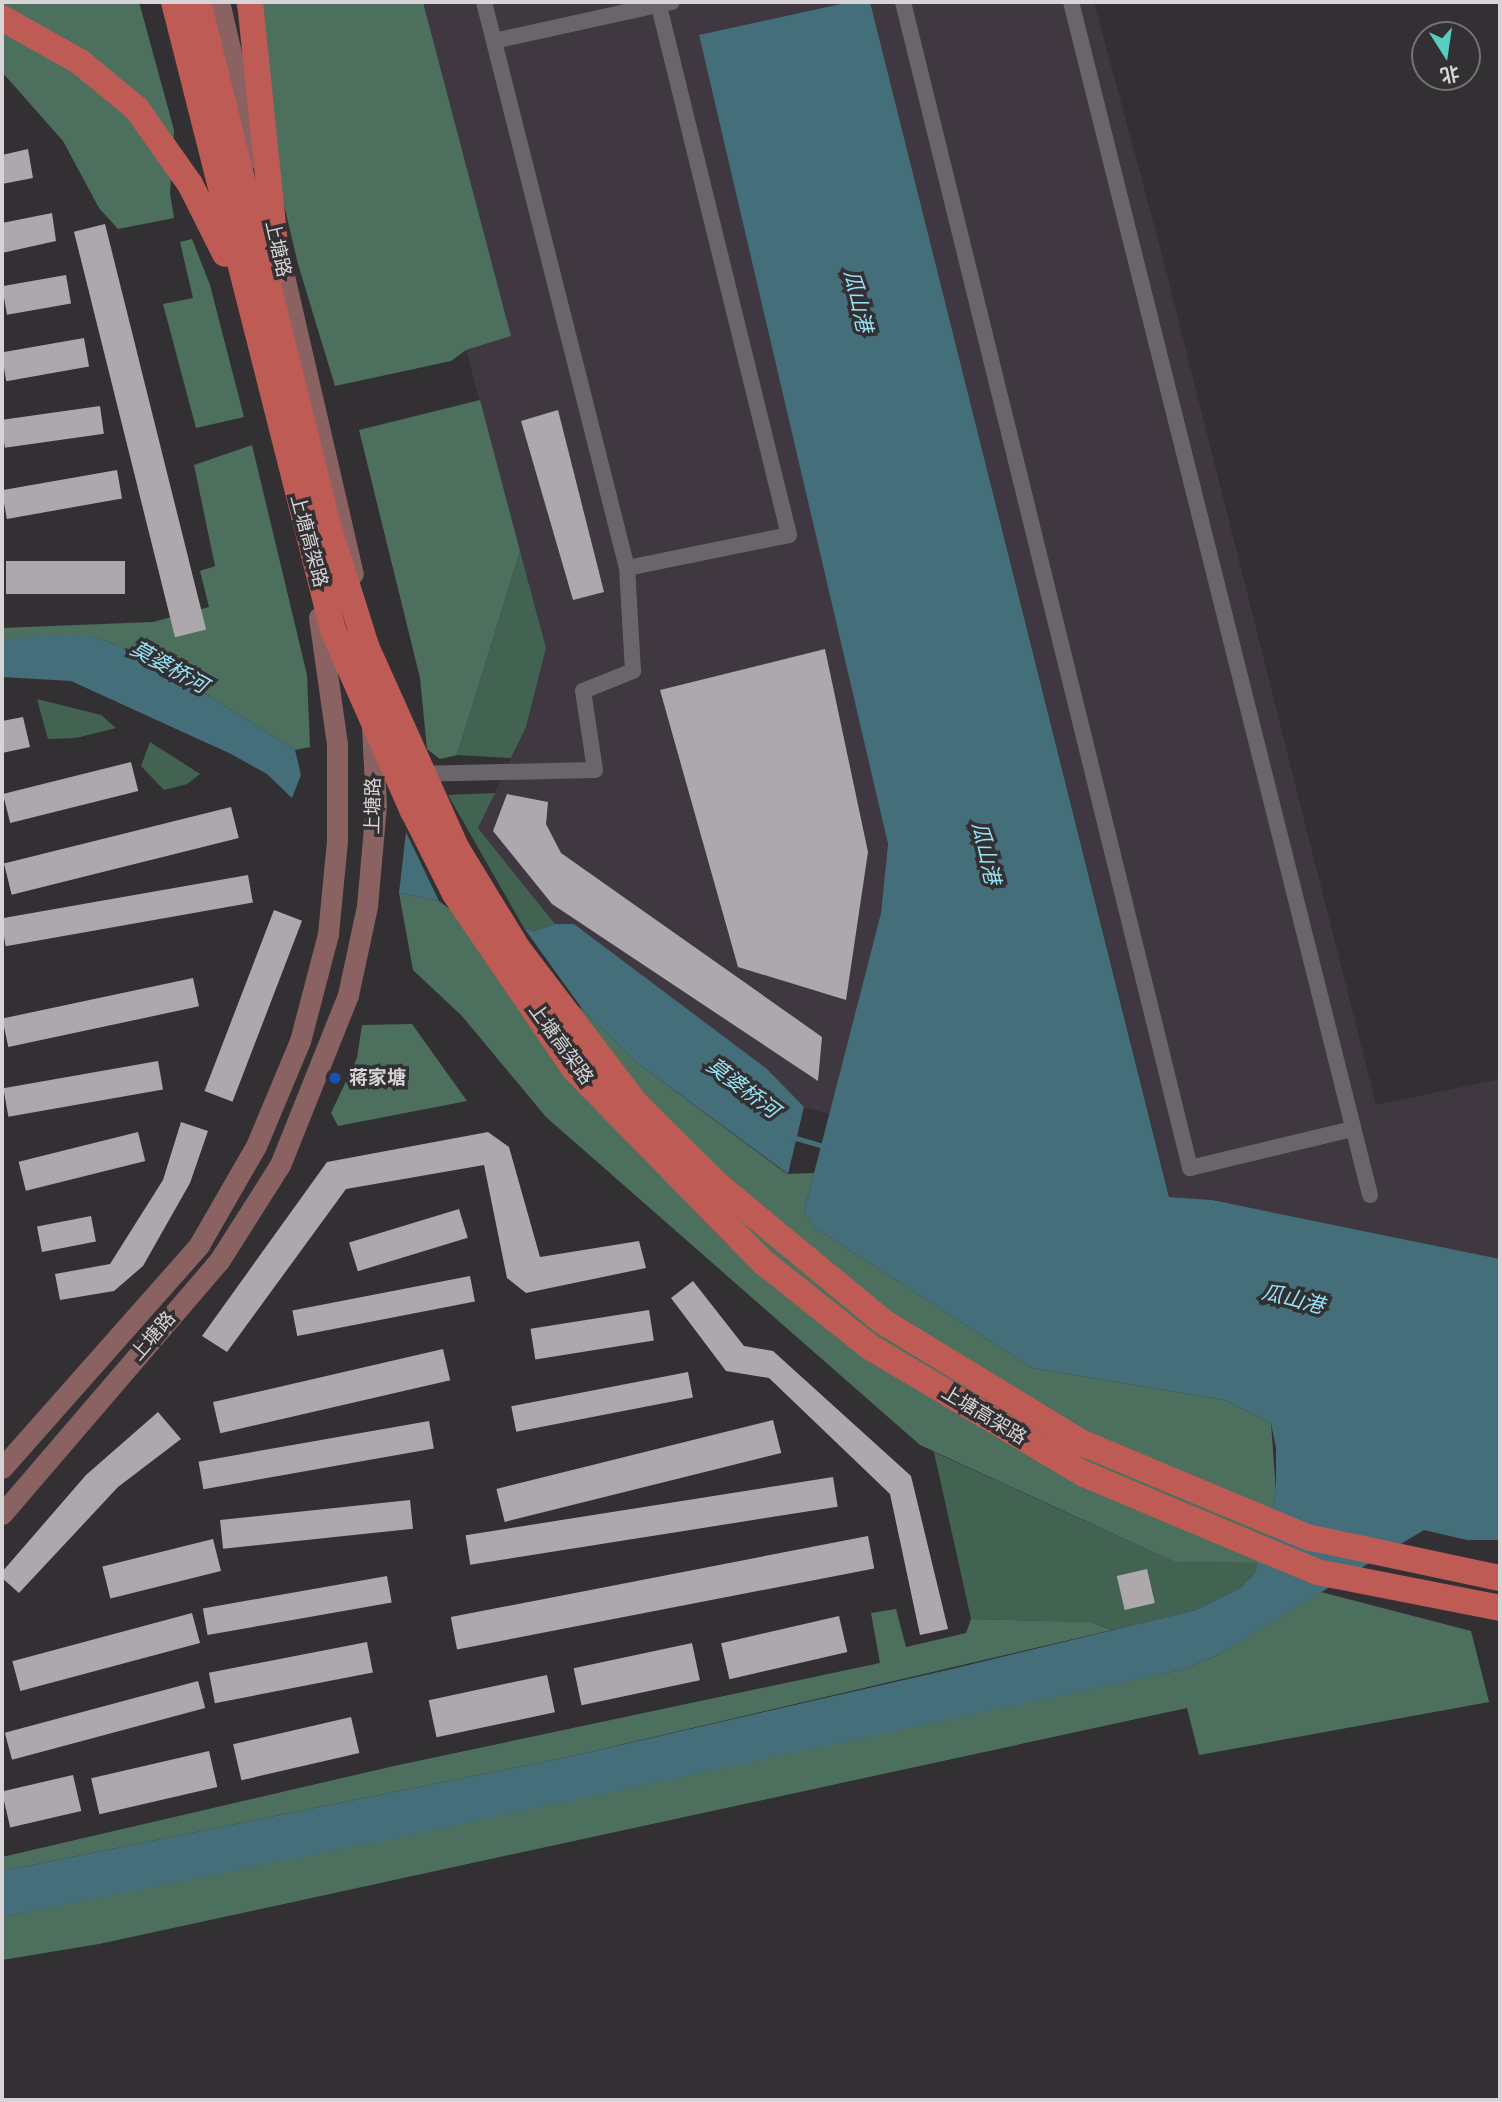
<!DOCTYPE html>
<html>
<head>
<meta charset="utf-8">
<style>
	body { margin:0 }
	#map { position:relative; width:1502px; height:2102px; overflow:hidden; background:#333033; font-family:"DejaVu Sans","Noto Sans SC",sans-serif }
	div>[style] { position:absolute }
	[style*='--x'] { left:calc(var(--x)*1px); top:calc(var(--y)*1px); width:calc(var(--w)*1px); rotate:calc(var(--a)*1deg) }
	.built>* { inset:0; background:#403840 }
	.green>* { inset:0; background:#426352 }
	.forest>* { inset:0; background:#4d705e }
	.water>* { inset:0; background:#446e79 }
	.stream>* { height:5px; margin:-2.5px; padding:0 2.5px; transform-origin:2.5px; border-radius:2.5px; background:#446e79 }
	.building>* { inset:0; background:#aca8ac; transform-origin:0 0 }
	.minor>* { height:16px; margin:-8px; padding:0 8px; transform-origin:8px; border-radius:8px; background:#696669 }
	.secondary>* { height:21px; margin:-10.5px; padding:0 10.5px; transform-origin:10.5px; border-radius:10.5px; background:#896261 }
	.trunk>* { height:26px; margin:-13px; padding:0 13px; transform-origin:13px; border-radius:13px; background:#be5b54 }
	.dots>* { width:19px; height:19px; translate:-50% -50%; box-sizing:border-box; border:4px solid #333033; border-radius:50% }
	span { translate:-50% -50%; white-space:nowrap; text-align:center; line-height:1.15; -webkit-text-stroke:7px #333033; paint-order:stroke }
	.street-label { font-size:19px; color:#d6d4d6 }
	.poi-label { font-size:19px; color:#d6d4d6; font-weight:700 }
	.left { translate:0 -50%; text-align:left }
	.water-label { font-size:21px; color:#96e3f6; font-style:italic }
	.frame { position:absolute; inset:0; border:4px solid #d6d4d6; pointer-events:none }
	.north { position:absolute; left:1411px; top:21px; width:70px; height:70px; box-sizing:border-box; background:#333033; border:2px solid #747274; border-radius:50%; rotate:168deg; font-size:19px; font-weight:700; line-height:28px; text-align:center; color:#d6d4d6 }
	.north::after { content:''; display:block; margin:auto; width:24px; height:32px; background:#58cec0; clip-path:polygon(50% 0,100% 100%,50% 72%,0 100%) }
</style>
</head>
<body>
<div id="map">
	<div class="built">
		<div style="clip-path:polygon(423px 2px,850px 2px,699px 36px,888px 844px,881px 913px,829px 1114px,804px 1107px,767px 1069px,574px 924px,555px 924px,478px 828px,526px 727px,546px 648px,466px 350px,511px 335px)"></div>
		<div style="clip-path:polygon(870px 2px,1094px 2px,1162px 255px,1376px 1105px,1500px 1079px,1500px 1259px,1212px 1200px,1170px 1197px)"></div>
	</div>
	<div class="green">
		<div style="clip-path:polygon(520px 551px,546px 648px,526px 727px,511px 758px,457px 755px)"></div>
		<div style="clip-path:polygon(37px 699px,101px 715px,116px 728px,76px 738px,48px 739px)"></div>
		<div style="clip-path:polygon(150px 742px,200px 774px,187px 784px,164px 790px,141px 766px)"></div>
		<div style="clip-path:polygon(495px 793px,478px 828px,555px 924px,535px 931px,524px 928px,448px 795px)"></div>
		<div style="clip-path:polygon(934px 1452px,1175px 1562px,1258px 1563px,1255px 1573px,1240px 1588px,1196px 1610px,1113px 1630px,1090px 1622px,971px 1619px)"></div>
	</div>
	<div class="forest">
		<div style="clip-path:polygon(2px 2px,139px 2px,174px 130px,170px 193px,174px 218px,118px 229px,99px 208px,63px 141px,2px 72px)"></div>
		<div style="clip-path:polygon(236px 2px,423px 2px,511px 336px,466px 350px,451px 361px,335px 386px,298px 264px)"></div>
		<div style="clip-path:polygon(192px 239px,210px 285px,244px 417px,196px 428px,163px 304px,193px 298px,180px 242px)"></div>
		<div style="clip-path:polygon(480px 400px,520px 551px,457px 755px,440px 759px,427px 749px,420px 678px,359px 430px)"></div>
		<div style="clip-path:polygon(252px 445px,307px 675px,310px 747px,295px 750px,173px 673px,112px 643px,91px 636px,2px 640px,2px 628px,153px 622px,209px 607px,200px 571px,215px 566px,194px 465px)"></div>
		<div style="clip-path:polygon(399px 893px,439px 901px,583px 1010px,636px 1062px,787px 1174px,814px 1173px,804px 1212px,814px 1227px,1032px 1368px,1224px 1400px,1271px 1423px,1276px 1492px,1258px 1563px,1175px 1562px,920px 1445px,546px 1117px,462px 1016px,413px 970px)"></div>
		<div style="clip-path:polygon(412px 1024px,467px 1101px,338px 1126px,331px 1113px,357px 1058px,362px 1025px)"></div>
		<div style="clip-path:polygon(1321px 1592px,1471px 1631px,1489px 1702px,1199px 1755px,1187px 1708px,99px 1944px,2px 1960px,2px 1917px,1181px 1670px,1216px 1656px)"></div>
		<div style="clip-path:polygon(896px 1609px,906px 1647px,966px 1633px,971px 1619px,1090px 1622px,1112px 1630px,564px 1758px,2px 1871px,2px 1857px,394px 1766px,880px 1663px,871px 1613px)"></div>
	</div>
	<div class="water">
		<div style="clip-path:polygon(850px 2px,870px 2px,1169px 1197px,1212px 1200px,1500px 1259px,1500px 1540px,1467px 1540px,1424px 1530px,1216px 1656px,1181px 1670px,407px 1836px,2px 1917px,2px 1871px,564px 1758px,956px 1668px,1196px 1610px,1240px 1588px,1255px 1573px,1276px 1492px,1276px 1448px,1271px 1423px,1224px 1400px,1032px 1368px,814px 1227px,804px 1212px,881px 913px,888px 844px,699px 35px)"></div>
		<div style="clip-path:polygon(50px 635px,91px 636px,112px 643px,173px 673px,295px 750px,301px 775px,292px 798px,267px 774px,231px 754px,71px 681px,2px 677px,2px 640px)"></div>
		<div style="clip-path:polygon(406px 832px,427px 876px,439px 901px,399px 893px)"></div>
		<div style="clip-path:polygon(555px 924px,574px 924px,767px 1069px,804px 1107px,788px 1174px,636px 1062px,583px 1010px,524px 928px,535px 931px)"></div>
	</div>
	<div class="stream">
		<div style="--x:792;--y:1137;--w:35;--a:16"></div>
	</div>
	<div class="building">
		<div style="clip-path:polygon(28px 149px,33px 178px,2px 184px,2px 155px)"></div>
		<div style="clip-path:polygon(52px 213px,56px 241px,2px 253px,2px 223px)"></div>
		<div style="left:105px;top:224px;width:418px;height:32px;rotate:76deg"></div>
		<div style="left:66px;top:275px;width:29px;height:65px;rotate:80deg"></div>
		<div style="left:84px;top:338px;width:29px;height:84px;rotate:80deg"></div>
		<div style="left:100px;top:406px;width:28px;height:100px;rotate:82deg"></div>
		<div style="clip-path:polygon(558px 410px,604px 592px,573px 600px,521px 421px)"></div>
		<div style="left:117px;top:470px;width:29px;height:117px;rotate:80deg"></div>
		<div style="left:125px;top:561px;width:33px;height:119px;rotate:90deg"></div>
		<div style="clip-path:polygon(825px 649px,868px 852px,846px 1000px,738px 967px,660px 690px)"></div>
		<div style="clip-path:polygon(23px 717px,30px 747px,2px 753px,2px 721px)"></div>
		<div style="left:131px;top:762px;width:30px;height:132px;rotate:76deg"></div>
		<div style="clip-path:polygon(507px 794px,548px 802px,546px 824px,561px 853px,822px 1037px,818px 1081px,552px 904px,493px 831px)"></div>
		<div style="left:231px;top:807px;width:32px;height:234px;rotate:76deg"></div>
		<div style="left:248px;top:875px;width:28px;height:251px;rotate:80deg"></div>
		<div style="left:274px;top:910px;width:30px;height:194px;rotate:21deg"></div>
		<div style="left:193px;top:978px;width:29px;height:195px;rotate:78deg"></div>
		<div style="left:158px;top:1061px;width:29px;height:157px;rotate:80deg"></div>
		<div style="clip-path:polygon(181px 1122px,208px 1131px,190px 1183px,143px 1266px,114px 1291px,60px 1300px,55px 1274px,110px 1264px,163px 1180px)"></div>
		<div style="left:138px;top:1132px;width:30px;height:123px;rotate:76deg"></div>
		<div style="clip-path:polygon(488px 1132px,509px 1147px,540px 1257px,639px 1241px,646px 1268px,526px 1293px,507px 1278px,484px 1165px,346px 1189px,227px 1352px,202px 1336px,327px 1162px)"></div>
		<div style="left:459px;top:1209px;width:30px;height:115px;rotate:73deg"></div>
		<div style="left:91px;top:1216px;width:26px;height:55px;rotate:79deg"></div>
		<div style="left:470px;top:1276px;width:26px;height:181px;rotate:79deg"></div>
		<div style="clip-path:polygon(693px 1281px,744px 1346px,773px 1351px,911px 1476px,948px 1629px,920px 1635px,890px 1494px,769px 1378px,726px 1371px,671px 1298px)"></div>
		<div style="left:649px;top:1310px;width:31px;height:120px;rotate:81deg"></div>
		<div style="left:443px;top:1349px;width:32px;height:236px;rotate:77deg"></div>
		<div style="left:688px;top:1372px;width:26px;height:180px;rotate:79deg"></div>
		<div style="clip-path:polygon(158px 1412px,181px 1439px,118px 1487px,19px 1593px,2px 1578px,2px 1572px,86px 1475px)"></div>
		<div style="left:773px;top:1420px;width:34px;height:285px;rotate:76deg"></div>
		<div style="left:429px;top:1421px;width:28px;height:234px;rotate:80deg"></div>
		<div style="left:833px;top:1477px;width:30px;height:372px;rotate:81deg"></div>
		<div style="left:410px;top:1500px;width:29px;height:191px;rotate:84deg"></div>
		<div style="left:868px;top:1536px;width:33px;height:425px;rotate:79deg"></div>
		<div style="left:213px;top:1539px;width:33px;height:114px;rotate:76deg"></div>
		<div style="left:1147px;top:1569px;width:35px;height:31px;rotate:77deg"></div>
		<div style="left:387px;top:1576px;width:27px;height:187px;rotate:80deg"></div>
		<div style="left:192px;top:1613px;width:31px;height:186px;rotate:75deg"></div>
		<div style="left:839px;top:1616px;width:37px;height:121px;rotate:77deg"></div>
		<div style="left:367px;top:1642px;width:31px;height:161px;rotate:79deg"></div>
		<div style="left:692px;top:1643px;width:38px;height:121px;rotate:78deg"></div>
		<div style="left:547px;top:1675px;width:38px;height:121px;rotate:78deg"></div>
		<div style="left:198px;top:1681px;width:28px;height:200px;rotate:75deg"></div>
		<div style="left:351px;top:1717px;width:37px;height:121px;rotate:77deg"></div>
		<div style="left:209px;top:1751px;width:37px;height:121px;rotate:77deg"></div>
		<div style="left:73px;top:1775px;width:37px;height:73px;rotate:77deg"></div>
	</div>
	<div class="minor">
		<div style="--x:903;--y:2;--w:1201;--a:76.17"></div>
		<div style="--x:1190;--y:1168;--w:168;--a:-13.5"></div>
		<div style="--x:1071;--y:2;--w:1230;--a:75.93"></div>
		<div style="--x:494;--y:41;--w:182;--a:-12.4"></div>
		<div style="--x:627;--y:568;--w:165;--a:-11.5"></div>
		<div style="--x:789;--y:535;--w:549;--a:-103.81"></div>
		<div style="--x:416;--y:774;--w:179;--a:-1.3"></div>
		<div style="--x:595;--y:770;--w:80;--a:-98.6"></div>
		<div style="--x:583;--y:691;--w:54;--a:-21.8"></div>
		<div style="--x:633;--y:671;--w:103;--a:-93.3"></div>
		<div style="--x:627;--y:568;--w:584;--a:-104.18"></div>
	</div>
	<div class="secondary">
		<div style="--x:219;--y:2;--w:160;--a:76.7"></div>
		<div style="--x:279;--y:254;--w:328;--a:77"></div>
		<div style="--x:2;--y:1468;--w:298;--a:-48.5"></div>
		<div style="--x:199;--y:1245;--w:114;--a:-60.1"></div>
		<div style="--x:256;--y:1146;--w:114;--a:-67.3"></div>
		<div style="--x:300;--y:1041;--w:111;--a:-75.3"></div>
		<div style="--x:328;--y:934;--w:93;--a:-84.5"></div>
		<div style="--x:337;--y:841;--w:97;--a:-90"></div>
		<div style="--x:337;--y:744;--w:128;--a:-98.1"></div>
		<div style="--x:2;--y:1514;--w:333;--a:-49.4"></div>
		<div style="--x:219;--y:1261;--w:114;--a:-57.6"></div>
		<div style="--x:280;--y:1165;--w:183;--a:-68.2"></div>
		<div style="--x:348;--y:995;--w:91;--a:-77.9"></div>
		<div style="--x:367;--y:906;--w:100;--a:-84.9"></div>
		<div style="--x:376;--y:806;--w:79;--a:-92.9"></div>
	</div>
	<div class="trunk">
		<div style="--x:174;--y:2;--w:648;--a:75.79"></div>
		<div style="--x:333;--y:630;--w:198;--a:66.2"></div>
		<div style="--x:413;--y:811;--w:93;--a:63.2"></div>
		<div style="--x:455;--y:894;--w:213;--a:55.7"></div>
		<div style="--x:575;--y:1070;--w:269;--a:45.6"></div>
		<div style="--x:763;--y:1262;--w:137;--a:38.5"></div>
		<div style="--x:870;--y:1347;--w:249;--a:30.7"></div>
		<div style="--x:1084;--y:1474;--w:253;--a:22.8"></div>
		<div style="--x:1317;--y:1572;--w:187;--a:11.1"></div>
		<div style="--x:198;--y:2;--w:536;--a:76.07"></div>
		<div style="--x:327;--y:522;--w:130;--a:72.5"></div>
		<div style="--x:366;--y:646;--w:222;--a:65.9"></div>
		<div style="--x:457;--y:849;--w:117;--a:58.6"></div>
		<div style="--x:518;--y:949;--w:195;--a:52.7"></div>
		<div style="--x:636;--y:1104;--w:117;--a:44.7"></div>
		<div style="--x:719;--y:1186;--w:212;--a:39.6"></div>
		<div style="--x:882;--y:1321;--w:232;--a:31.4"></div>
		<div style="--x:1080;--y:1442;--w:246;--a:22.7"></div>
		<div style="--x:1307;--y:1537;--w:197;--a:12"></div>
		<div style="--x:250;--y:2;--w:270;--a:84.1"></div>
		<div style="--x:2;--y:18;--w:90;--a:29.4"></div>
		<div style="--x:80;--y:62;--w:74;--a:39.5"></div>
		<div style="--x:137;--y:109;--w:92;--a:54.8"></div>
		<div style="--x:190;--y:184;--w:78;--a:63.4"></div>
	</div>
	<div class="dots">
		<div style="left:335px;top:1078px;background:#1a4fb4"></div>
	</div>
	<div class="street-label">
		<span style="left:278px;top:249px;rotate:77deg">上塘路</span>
		<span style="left:309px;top:541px;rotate:75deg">上塘高架路</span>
		<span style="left:373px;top:806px;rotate:-89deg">上塘路</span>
		<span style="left:561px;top:1044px;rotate:54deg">上塘高架路</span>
		<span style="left:153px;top:1336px;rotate:-49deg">上塘路</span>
		<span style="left:984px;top:1415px;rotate:31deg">上塘高架路</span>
	</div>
	<div class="poi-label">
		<span class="left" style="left:349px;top:1078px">蒋家塘</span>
	</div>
	<div class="water-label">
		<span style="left:858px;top:301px;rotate:77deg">瓜山港</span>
		<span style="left:169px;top:667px;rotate:29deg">莫婆桥河</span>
		<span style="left:986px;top:853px;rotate:77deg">瓜山港</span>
		<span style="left:743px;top:1088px;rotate:37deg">莫婆桥河</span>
		<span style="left:1293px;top:1299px;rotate:14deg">瓜山港</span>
	</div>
	<div class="frame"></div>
	<div class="north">北</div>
</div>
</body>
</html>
